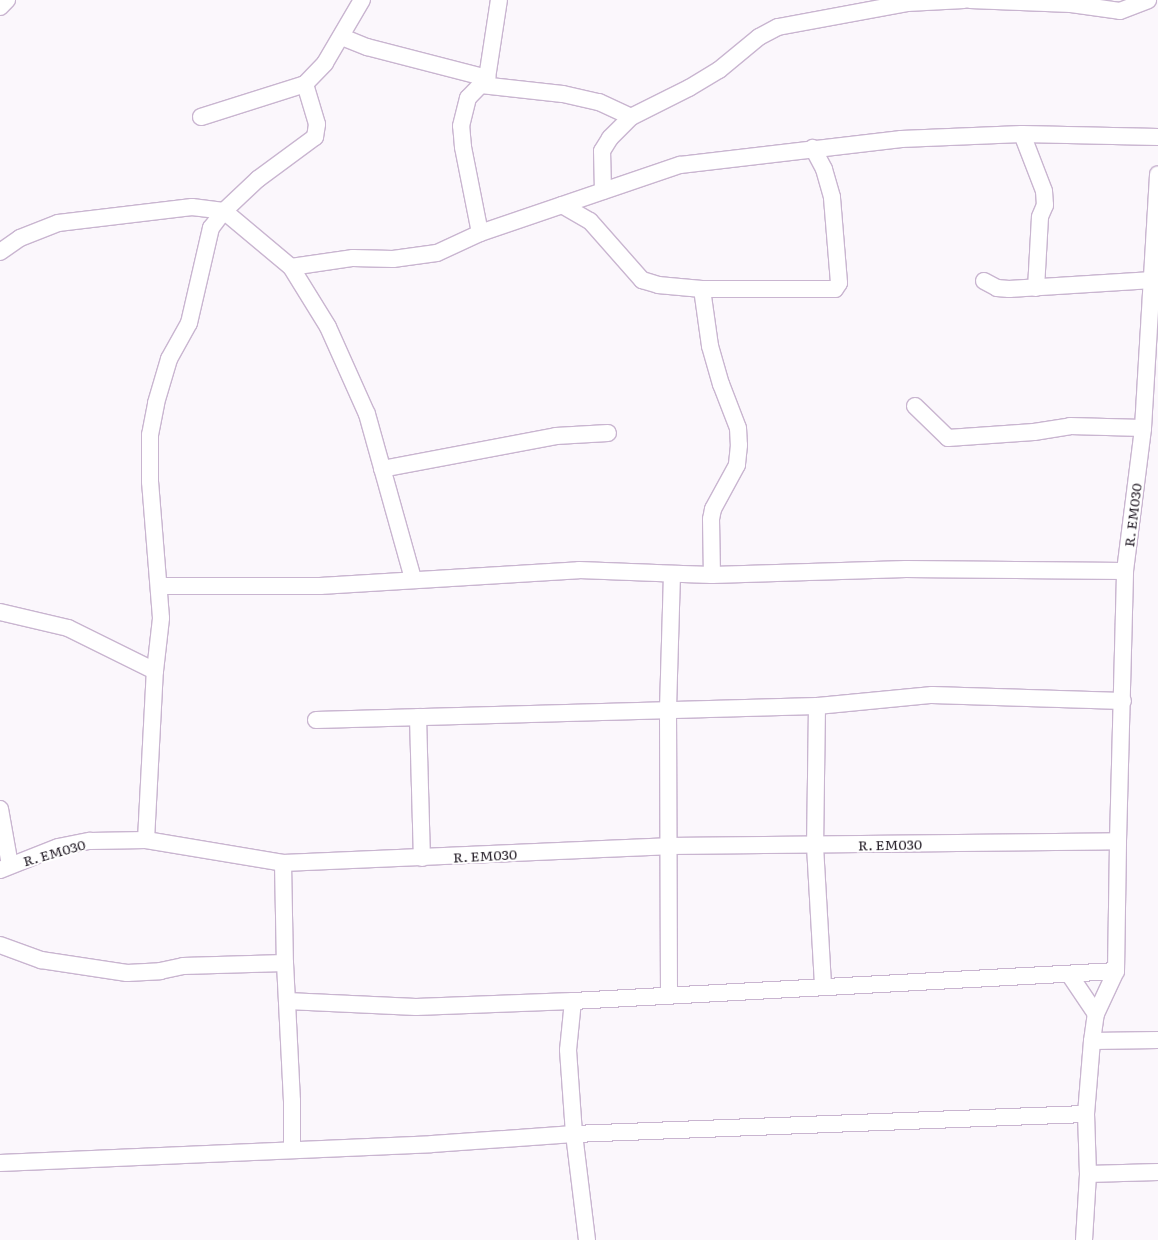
<!DOCTYPE html>
<html>
<head>
<meta charset="utf-8">
<style>
	body { margin:0 }
	#map { position:relative; width:1158px; height:1240px; overflow:hidden; background:#fbf7fc; font-family:Literata,serif }
	div>[style] { position:absolute }
	[style*='--x'] { left:calc(var(--x)*1px); top:calc(var(--y)*1px); width:calc(var(--w)*1px); rotate:calc(var(--a)*1deg) }
	.roads { filter:drop-shadow(1px 0 #c9b5d0) drop-shadow(-1px 0 #c9b5d0) drop-shadow(0 1px #c9b5d0) drop-shadow(0 -1px #c9b5d0) }
	.minor>* { height:16px; margin:-8px; padding:0 8px; transform-origin:8px; border-radius:8px; background:#fff }
	span { translate:-50% -50%; white-space:nowrap; text-align:center; line-height:1.15; -webkit-text-stroke:4px #fff; paint-order:stroke }
	.street-label { font-size:14px; color:#251e28 }
</style>
</head>
<body>
<div id="map">
	<div class="roads">
		<div class="minor">
			<div style="--x:970;--y:0;--w:101;--a:2.3"></div>
			<div style="--x:1071;--y:4;--w:49;--a:8.1"></div>
			<div style="--x:1120;--y:11;--w:30;--a:-21"></div>
			<div style="--x:0;--y:7;--w:10;--a:-45"></div>
			<div style="--x:342;--y:37;--w:27;--a:22"></div>
			<div style="--x:367;--y:47;--w:124;--a:14.5"></div>
			<div style="--x:481;--y:85;--w:82;--a:6.3"></div>
			<div style="--x:563;--y:94;--w:37;--a:13"></div>
			<div style="--x:599;--y:102;--w:35;--a:25"></div>
			<div style="--x:201;--y:117;--w:109;--a:-17.6"></div>
			<div style="--x:1022;--y:134;--w:61;--a:68.9"></div>
			<div style="--x:1044;--y:191;--w:14;--a:86"></div>
			<div style="--x:1045;--y:205;--w:13;--a:113"></div>
			<div style="--x:1040;--y:217;--w:71;--a:93.2"></div>
			<div style="--x:603;--y:191;--w:40;--a:-91.4"></div>
			<div style="--x:602;--y:151;--w:15;--a:-58"></div>
			<div style="--x:610;--y:138;--w:30;--a:-45"></div>
			<div style="--x:631;--y:117;--w:65;--a:-26.6"></div>
			<div style="--x:689;--y:88;--w:35;--a:-31"></div>
			<div style="--x:719;--y:70;--w:52;--a:-39.5"></div>
			<div style="--x:759;--y:37;--w:21;--a:-28"></div>
			<div style="--x:778;--y:27;--w:131;--a:-10.5"></div>
			<div style="--x:907;--y:3;--w:57;--a:-3"></div>
			<div style="--x:562;--y:205;--w:32;--a:30"></div>
			<div style="--x:590;--y:221;--w:79;--a:48.6"></div>
			<div style="--x:642;--y:280;--w:17;--a:17"></div>
			<div style="--x:658;--y:285;--w:44;--a:5.2"></div>
			<div style="--x:702;--y:289;--w:58;--a:82"></div>
			<div style="--x:710;--y:346;--w:40;--a:74"></div>
			<div style="--x:721;--y:384;--w:47;--a:68.9"></div>
			<div style="--x:738;--y:428;--w:17;--a:87"></div>
			<div style="--x:739;--y:445;--w:20;--a:96"></div>
			<div style="--x:737;--y:465;--w:50;--a:118.6"></div>
			<div style="--x:713;--y:509;--w:10;--a:101"></div>
			<div style="--x:711;--y:519;--w:56;--a:89"></div>
			<div style="--x:480;--y:233;--w:88;--a:-101.2"></div>
			<div style="--x:463;--y:147;--w:21;--a:-95"></div>
			<div style="--x:461;--y:126;--w:29;--a:-76"></div>
			<div style="--x:468;--y:98;--w:28;--a:-46"></div>
			<div style="--x:487;--y:78;--w:79;--a:-81.3"></div>
			<div style="--x:0;--y:252;--w:24;--a:-35"></div>
			<div style="--x:20;--y:238;--w:41;--a:-21.5"></div>
			<div style="--x:58;--y:223;--w:135;--a:-6.8"></div>
			<div style="--x:192;--y:207;--w:32;--a:7"></div>
			<div style="--x:224;--y:211;--w:87;--a:39.9"></div>
			<div style="--x:291;--y:267;--w:70;--a:58.3"></div>
			<div style="--x:328;--y:327;--w:95;--a:65.9"></div>
			<div style="--x:367;--y:414;--w:171;--a:74.4"></div>
			<div style="--x:291;--y:267;--w:63;--a:-8.3"></div>
			<div style="--x:353;--y:258;--w:40;--a:1.4"></div>
			<div style="--x:393;--y:259;--w:44;--a:-7.8"></div>
			<div style="--x:437;--y:253;--w:47;--a:-24.9"></div>
			<div style="--x:480;--y:233;--w:211;--a:-18.8"></div>
			<div style="--x:680;--y:165;--w:223;--a:-6.7"></div>
			<div style="--x:901;--y:139;--w:121;--a:-2.4"></div>
			<div style="--x:1022;--y:134;--w:136;--a:1.3"></div>
			<div style="--x:984;--y:281;--w:15;--a:28"></div>
			<div style="--x:997;--y:288;--w:12;--a:5"></div>
			<div style="--x:1009;--y:289;--w:144;--a:-3.6"></div>
			<div style="--x:702;--y:289;--w:133;--a:0"></div>
			<div style="--x:835;--y:289;--w:7;--a:-56"></div>
			<div style="--x:839;--y:283;--w:86;--a:-94.7"></div>
			<div style="--x:832;--y:197;--w:29;--a:-106"></div>
			<div style="--x:824;--y:169;--w:24;--a:-118"></div>
			<div style="--x:915;--y:406;--w:46;--a:44.1"></div>
			<div style="--x:948;--y:438;--w:86;--a:-4"></div>
			<div style="--x:1034;--y:432;--w:36;--a:-9"></div>
			<div style="--x:1070;--y:426;--w:73;--a:1.6"></div>
			<div style="--x:382;--y:469;--w:177;--a:-10.7"></div>
			<div style="--x:556;--y:436;--w:52;--a:-3.3"></div>
			<div style="--x:159;--y:586;--w:161;--a:0"></div>
			<div style="--x:320;--y:586;--w:259;--a:-3.5"></div>
			<div style="--x:579;--y:570;--w:133;--a:2.2"></div>
			<div style="--x:712;--y:575;--w:194;--a:-1.8"></div>
			<div style="--x:906;--y:569;--w:219;--a:0.5"></div>
			<div style="--x:0;--y:612;--w:70;--a:13.2"></div>
			<div style="--x:68;--y:628;--w:97;--a:26.3"></div>
			<div style="--x:817;--y:706;--w:140;--a:90.8"></div>
			<div style="--x:815;--y:846;--w:140;--a:86.7"></div>
			<div style="--x:418;--y:717;--w:141;--a:88.4"></div>
			<div style="--x:316;--y:720;--w:501;--a:-1.6"></div>
			<div style="--x:817;--y:706;--w:116;--a:-5.5"></div>
			<div style="--x:932;--y:695;--w:191;--a:1.8"></div>
			<div style="--x:0;--y:809;--w:57;--a:79.9"></div>
			<div style="--x:146;--y:840;--w:169;--a:-87"></div>
			<div style="--x:155;--y:671;--w:53;--a:-83.5"></div>
			<div style="--x:161;--y:618;--w:136;--a:-94.6"></div>
			<div style="--x:150;--y:482;--w:47;--a:-90"></div>
			<div style="--x:150;--y:435;--w:33;--a:-79"></div>
			<div style="--x:156;--y:403;--w:46;--a:-73.5"></div>
			<div style="--x:169;--y:359;--w:41;--a:-60.9"></div>
			<div style="--x:189;--y:323;--w:98;--a:-77"></div>
			<div style="--x:211;--y:228;--w:21;--a:-53"></div>
			<div style="--x:224;--y:211;--w:47;--a:-43.3"></div>
			<div style="--x:258;--y:179;--w:71;--a:-36.4"></div>
			<div style="--x:315;--y:137;--w:13;--a:-81"></div>
			<div style="--x:317;--y:124;--w:42;--a:-106.7"></div>
			<div style="--x:305;--y:84;--w:29;--a:-46"></div>
			<div style="--x:325;--y:63;--w:73;--a:-59.6"></div>
			<div style="--x:283;--y:863;--w:100;--a:88.9"></div>
			<div style="--x:285;--y:963;--w:138;--a:87.1"></div>
			<div style="--x:292;--y:1101;--w:48;--a:90"></div>
			<div style="--x:0;--y:870;--w:62;--a:-21.6"></div>
			<div style="--x:58;--y:847;--w:33;--a:-11"></div>
			<div style="--x:90;--y:841;--w:56;--a:-1"></div>
			<div style="--x:146;--y:840;--w:139;--a:9.5"></div>
			<div style="--x:283;--y:863;--w:385;--a:-2.5"></div>
			<div style="--x:668;--y:846;--w:450;--a:-0.6"></div>
			<div style="--x:1118;--y:841;--w:270;--a:-88.5"></div>
			<div style="--x:1125;--y:571;--w:144;--a:-82.8"></div>
			<div style="--x:1143;--y:428;--w:254;--a:-86.6"></div>
			<div style="--x:0;--y:945;--w:44;--a:20.1"></div>
			<div style="--x:41;--y:960;--w:87;--a:8.6"></div>
			<div style="--x:127;--y:973;--w:33;--a:-3"></div>
			<div style="--x:160;--y:971;--w:24;--a:-12"></div>
			<div style="--x:183;--y:966;--w:102;--a:-1.7"></div>
			<div style="--x:1069;--y:974;--w:48;--a:56"></div>
			<div style="--x:669;--y:995;--w:286;--a:-90.2"></div>
			<div style="--x:668;--y:709;--w:135;--a:-88.3"></div>
			<div style="--x:287;--y:1001;--w:129;--a:2.7"></div>
			<div style="--x:416;--y:1007;--w:157;--a:-2.2"></div>
			<div style="--x:573;--y:1001;--w:544;--a:-3.16"></div>
			<div style="--x:573;--y:1001;--w:49;--a:95.8"></div>
			<div style="--x:568;--y:1050;--w:84;--a:85.9"></div>
			<div style="--x:574;--y:1134;--w:107;--a:83"></div>
			<div style="--x:1092;--y:1041;--w:66;--a:-0.9"></div>
			<div style="--x:0;--y:1163;--w:432;--a:-2.5"></div>
			<div style="--x:432;--y:1144;--w:142;--a:-4"></div>
			<div style="--x:574;--y:1134;--w:512;--a:-2.24"></div>
			<div style="--x:1088;--y:1174;--w:70;--a:-1.6"></div>
			<div style="--x:1084;--y:1240;--w:66;--a:-86.5"></div>
			<div style="--x:1088;--y:1174;--w:60;--a:-91.9"></div>
			<div style="--x:1086;--y:1114;--w:73;--a:-85.3"></div>
			<div style="--x:1092;--y:1041;--w:27;--a:-82"></div>
			<div style="--x:1096;--y:1014;--w:47;--a:-65.1"></div>
			<div style="--x:1116;--y:971;--w:130;--a:-89.1"></div>
		</div>
	</div>
	<div class="street-label">
		<span style="left:1132px;top:515px;rotate:-83deg">R. EM030</span>
		<span style="left:890px;top:844px;rotate:-1deg">R. EM030</span>
		<span style="left:54px;top:852px;rotate:-16deg">R. EM030</span>
		<span style="left:485px;top:855px;rotate:-3deg">R. EM030</span>
	</div>
</div>
</body>
</html>
